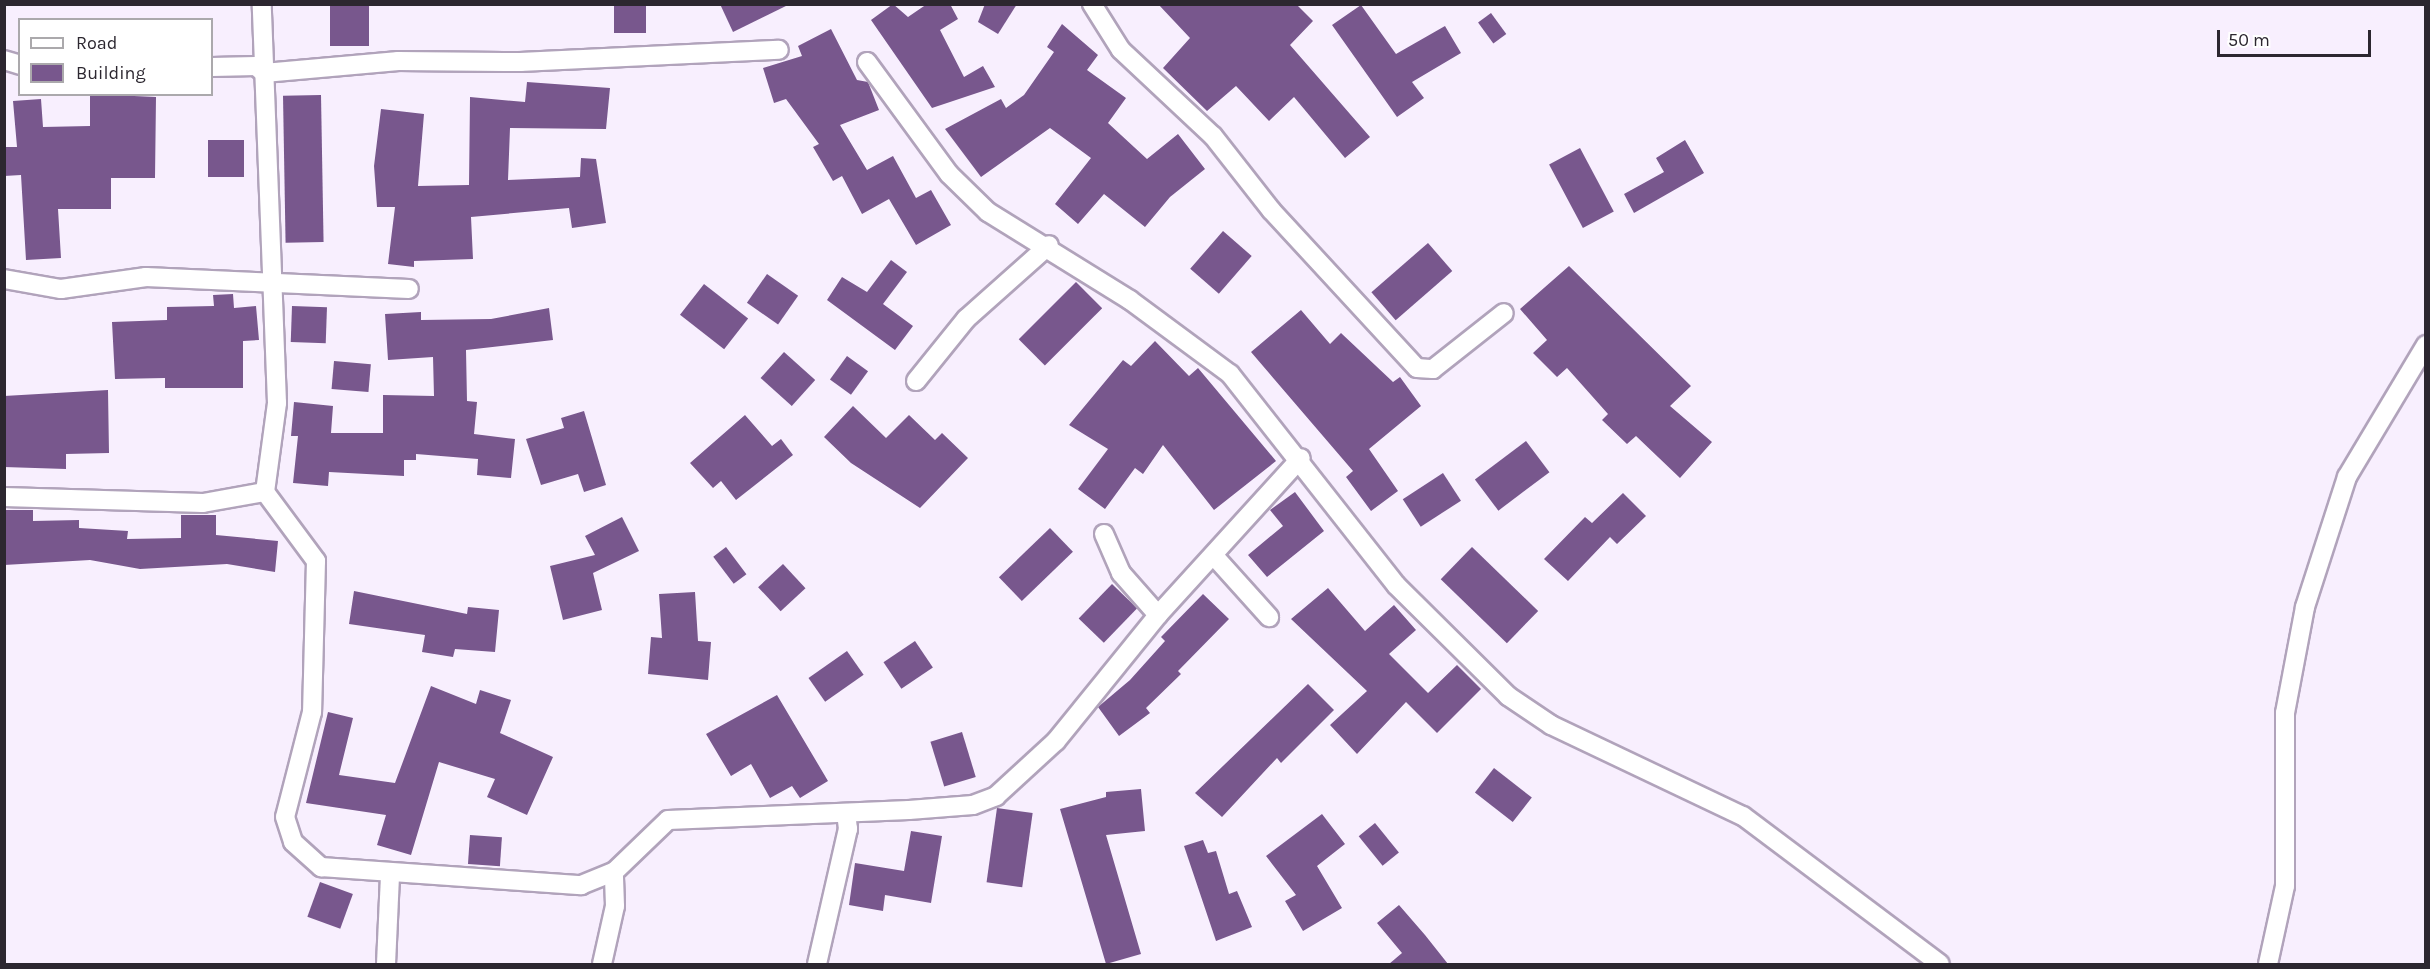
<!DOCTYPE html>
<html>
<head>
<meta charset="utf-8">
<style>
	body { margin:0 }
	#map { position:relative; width:2430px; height:969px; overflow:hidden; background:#f8effe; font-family:Karla,sans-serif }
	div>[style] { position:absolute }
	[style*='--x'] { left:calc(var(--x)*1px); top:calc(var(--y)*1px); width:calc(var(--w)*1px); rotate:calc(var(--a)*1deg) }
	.building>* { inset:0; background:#78578d; transform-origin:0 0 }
	.roads { filter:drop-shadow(2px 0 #b1a3bb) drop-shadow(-2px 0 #b1a3bb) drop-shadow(0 2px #b1a3bb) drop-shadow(0 -2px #b1a3bb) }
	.minor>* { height:18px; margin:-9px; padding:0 9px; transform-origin:9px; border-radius:9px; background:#fff }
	span { translate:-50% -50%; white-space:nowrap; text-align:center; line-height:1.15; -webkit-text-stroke:6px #fff; paint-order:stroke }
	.frame { position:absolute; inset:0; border:6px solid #2c2730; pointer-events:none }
	.legend { position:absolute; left:18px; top:18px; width:195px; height:78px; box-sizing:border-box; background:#fff; border:2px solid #aba9ac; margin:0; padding:8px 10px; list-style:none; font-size:18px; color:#2c2730 }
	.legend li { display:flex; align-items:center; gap:12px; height:30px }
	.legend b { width:30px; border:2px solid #aba9ac }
	.scale { position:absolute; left:2217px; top:30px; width:154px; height:27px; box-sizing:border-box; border:3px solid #2c2730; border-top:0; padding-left:8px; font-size:18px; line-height:21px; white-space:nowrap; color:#2c2730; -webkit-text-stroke:4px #fff; paint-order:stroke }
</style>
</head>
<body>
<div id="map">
	<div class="building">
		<div style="left:330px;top:4px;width:39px;height:42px"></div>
		<div style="left:614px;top:4px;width:32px;height:29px"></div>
		<div style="clip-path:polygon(720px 4px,790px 4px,733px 32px)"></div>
		<div style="clip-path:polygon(893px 4px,908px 17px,927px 4px,950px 4px,958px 19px,940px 30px,964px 77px,983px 66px,995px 87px,932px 108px,871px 20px)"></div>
		<div style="clip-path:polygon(985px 4px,1017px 4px,998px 34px,978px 22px)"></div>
		<div style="clip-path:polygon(1158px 4px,1296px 4px,1313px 21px,1290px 45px,1370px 137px,1345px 158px,1294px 97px,1269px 121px,1236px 86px,1207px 111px,1163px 68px,1190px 38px)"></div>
		<div style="clip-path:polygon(1361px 5px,1396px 54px,1445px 26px,1461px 53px,1412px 82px,1424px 98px,1397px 117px,1332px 25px)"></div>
		<div style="left:1491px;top:13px;width:26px;height:16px;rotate:54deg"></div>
		<div style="clip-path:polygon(1062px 24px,1098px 55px,1087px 70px,1126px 98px,1108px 123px,1147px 159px,1178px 134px,1205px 169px,1170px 197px,1145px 227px,1104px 194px,1078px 224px,1055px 204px,1091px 158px,1050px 128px,981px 177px,945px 129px,1001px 99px,1006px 108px,1024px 95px,1054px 52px,1047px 47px)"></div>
		<div style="clip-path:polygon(831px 29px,857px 80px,868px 82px,879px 110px,840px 125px,867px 170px,893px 156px,916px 198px,931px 190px,951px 225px,916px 245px,889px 199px,862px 214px,842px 176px,833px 181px,813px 147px,819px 144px,786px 99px,774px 103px,763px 68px,802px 56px,798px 46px)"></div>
		<div style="clip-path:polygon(527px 82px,610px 88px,606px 129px,510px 128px,508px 180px,580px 177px,581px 158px,596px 159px,606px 223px,572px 228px,569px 208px,471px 217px,473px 259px,414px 261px,414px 267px,388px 264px,395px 207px,377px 207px,374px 166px,381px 109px,424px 114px,418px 186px,469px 185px,470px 97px,525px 102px)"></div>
		<div style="clip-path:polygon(90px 94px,156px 97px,155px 178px,111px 178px,111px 209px,58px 209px,61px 258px,26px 260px,21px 175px,4px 176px,4px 147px,17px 147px,13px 101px,41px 99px,43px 127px,90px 126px)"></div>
		<div style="left:321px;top:95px;width:147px;height:38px;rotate:89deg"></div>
		<div style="left:208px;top:140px;width:36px;height:37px"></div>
		<div style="clip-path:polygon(1685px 140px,1704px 173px,1634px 213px,1624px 194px,1664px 172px,1656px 158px)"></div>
		<div style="left:1580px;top:148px;width:72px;height:35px;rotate:62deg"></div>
		<div style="left:1223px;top:231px;width:38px;height:50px;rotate:41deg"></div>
		<div style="left:1428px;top:243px;width:37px;height:75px;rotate:49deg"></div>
		<div style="clip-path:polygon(891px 260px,907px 272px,883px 304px,913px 326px,895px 350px,827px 300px,842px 277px,867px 292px)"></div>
		<div style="clip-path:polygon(1569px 266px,1691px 386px,1670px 406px,1712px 442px,1680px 478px,1636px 436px,1627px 444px,1602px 420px,1608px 414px,1567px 368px,1557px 377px,1533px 353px,1547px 340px,1520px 309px)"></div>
		<div style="left:767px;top:274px;width:38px;height:35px;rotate:35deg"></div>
		<div style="left:1076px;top:282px;width:37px;height:81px;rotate:45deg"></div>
		<div style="left:704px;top:284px;width:56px;height:39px;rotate:38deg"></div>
		<div style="clip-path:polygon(233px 294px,234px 308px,256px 306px,259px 340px,243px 341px,243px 388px,165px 388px,165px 378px,115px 379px,112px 322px,167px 320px,167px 307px,214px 306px,213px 295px)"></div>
		<div style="left:292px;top:306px;width:35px;height:36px;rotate:2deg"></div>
		<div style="clip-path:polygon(549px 308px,553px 340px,466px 350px,467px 401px,477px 402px,474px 434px,515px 439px,511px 478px,477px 475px,478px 459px,416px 454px,416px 460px,404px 460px,404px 476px,329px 472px,328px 486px,293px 483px,298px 436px,291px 436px,294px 402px,333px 406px,331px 433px,383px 433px,383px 395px,434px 396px,433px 357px,388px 360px,385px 314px,421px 312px,421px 320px,491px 319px)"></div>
		<div style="clip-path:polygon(1301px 310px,1330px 344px,1341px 333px,1393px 382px,1400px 377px,1421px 406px,1369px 449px,1398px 491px,1371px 511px,1346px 477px,1353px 471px,1251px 352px)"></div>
		<div style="clip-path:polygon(1155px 341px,1189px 376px,1198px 368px,1276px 461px,1214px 510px,1163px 445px,1143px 474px,1135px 468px,1105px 509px,1078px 489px,1108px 449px,1069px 425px,1123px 360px,1131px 366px)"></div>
		<div style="left:784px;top:352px;width:42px;height:35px;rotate:42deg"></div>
		<div style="left:847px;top:356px;width:26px;height:29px;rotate:36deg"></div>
		<div style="left:334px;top:361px;width:37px;height:28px;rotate:5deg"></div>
		<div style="clip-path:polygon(108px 390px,109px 453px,66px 454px,66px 469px,4px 467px,4px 396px)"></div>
		<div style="clip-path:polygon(853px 406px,886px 438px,909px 415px,935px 440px,942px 433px,968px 458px,920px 508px,851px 463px,824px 437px)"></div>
		<div style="clip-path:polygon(584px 411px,606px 485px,584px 492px,578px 474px,541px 485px,526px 439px,564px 428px,561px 418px)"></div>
		<div style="clip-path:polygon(745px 415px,772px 446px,781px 439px,793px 455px,736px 500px,721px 481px,713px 488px,690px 463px)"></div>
		<div style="left:1526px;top:441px;width:39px;height:64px;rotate:53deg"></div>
		<div style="left:1443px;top:473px;width:33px;height:48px;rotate:57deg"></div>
		<div style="clip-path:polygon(1295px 492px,1324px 531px,1267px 577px,1248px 555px,1283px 526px,1270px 510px)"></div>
		<div style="clip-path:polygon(1623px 493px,1646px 516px,1617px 544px,1610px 537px,1568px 581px,1544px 559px,1585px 517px,1592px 523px)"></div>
		<div style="clip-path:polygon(4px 510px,33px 510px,33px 521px,79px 520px,79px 528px,128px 531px,127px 539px,181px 538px,181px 515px,216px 515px,216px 535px,278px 541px,275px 572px,227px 564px,140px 569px,90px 560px,4px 565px)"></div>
		<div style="clip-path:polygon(622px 517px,639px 551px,593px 573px,602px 610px,563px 620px,550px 566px,595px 555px,585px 536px)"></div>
		<div style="left:1050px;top:528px;width:33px;height:71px;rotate:46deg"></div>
		<div style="left:726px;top:547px;width:34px;height:16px;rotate:53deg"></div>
		<div style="left:1472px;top:547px;width:92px;height:45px;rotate:44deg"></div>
		<div style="left:783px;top:564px;width:33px;height:34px;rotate:47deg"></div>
		<div style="left:1112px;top:584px;width:35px;height:48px;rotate:44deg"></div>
		<div style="clip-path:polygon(1328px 588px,1365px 631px,1394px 605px,1416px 630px,1389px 654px,1428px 693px,1457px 665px,1481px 689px,1437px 733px,1406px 702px,1357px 754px,1330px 725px,1367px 691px,1291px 619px)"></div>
		<div style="clip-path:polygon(354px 591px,467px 614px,468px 607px,499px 610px,495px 652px,455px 649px,453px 657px,422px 652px,425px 635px,349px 624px)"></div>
		<div style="clip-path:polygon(695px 592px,698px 641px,711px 642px,708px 680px,648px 674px,651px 637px,662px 638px,659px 594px)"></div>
		<div style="clip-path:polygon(1203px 594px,1229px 619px,1178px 671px,1181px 674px,1146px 708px,1150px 713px,1119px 736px,1098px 707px,1130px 680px,1165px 641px,1161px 637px)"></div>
		<div style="left:915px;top:641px;width:32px;height:38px;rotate:56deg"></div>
		<div style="left:847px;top:651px;width:29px;height:47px;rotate:55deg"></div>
		<div style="clip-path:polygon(1308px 684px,1334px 710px,1281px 763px,1277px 758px,1222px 817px,1195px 793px)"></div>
		<div style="clip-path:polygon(431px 686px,476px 704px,480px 690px,511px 700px,500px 733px,553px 757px,527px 815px,487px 797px,495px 779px,439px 762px,411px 855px,377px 845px,386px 815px,306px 803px,328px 712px,353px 718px,339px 775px,395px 783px)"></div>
		<div style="clip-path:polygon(777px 695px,828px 781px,800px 798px,792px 786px,770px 798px,751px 764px,731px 776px,706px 734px)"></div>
		<div style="left:962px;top:732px;width:47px;height:33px;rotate:73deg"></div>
		<div style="left:1494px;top:768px;width:48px;height:31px;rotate:38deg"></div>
		<div style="clip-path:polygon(1141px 789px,1145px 831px,1106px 835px,1141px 954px,1106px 964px,1060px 809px,1106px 797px,1106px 792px)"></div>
		<div style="left:997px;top:808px;width:36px;height:75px;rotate:8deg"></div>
		<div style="clip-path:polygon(1322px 814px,1345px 844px,1317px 866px,1342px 908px,1303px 931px,1285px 901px,1296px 895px,1266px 856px)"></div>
		<div style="left:1375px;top:823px;width:38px;height:21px;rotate:51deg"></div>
		<div style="clip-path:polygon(911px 831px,942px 836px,931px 903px,885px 895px,883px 911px,849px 905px,855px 863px,904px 871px)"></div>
		<div style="left:470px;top:835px;width:32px;height:29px;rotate:4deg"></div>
		<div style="clip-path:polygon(1203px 840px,1208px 853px,1216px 851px,1229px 894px,1237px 891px,1252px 927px,1216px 941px,1184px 846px)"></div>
		<div style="left:320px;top:882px;width:35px;height:37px;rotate:20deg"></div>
		<div style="clip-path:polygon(1399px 905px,1425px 935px,1448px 964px,1389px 964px,1402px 953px,1377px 923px)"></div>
	</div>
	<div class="roads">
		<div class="minor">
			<div style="--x:1092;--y:4;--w:54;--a:57.8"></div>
			<div style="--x:1121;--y:50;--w:126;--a:43.1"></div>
			<div style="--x:1213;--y:136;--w:94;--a:51.9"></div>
			<div style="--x:1271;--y:210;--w:215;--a:47.3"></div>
			<div style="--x:1417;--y:368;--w:16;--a:4"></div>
			<div style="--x:1433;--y:369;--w:90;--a:-38.3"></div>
			<div style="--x:4;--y:60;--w:17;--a:17"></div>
			<div style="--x:867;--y:62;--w:139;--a:53.8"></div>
			<div style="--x:949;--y:174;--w:54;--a:44.3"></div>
			<div style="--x:988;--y:212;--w:167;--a:31.8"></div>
			<div style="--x:1130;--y:300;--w:124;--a:36.5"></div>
			<div style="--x:1230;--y:374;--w:268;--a:51.8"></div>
			<div style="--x:1396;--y:585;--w:158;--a:44.7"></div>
			<div style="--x:1508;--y:696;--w:52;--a:34"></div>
			<div style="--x:1551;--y:725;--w:212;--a:25.4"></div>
			<div style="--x:1743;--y:816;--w:246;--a:36.9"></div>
			<div style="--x:212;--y:67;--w:44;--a:-1.3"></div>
			<div style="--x:256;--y:66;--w:11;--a:41"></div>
			<div style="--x:264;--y:73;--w:135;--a:-5.1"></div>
			<div style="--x:398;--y:61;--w:122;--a:0.5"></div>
			<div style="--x:520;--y:62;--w:259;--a:-2.7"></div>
			<div style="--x:4;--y:279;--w:58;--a:10"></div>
			<div style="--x:61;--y:289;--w:86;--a:-8"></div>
			<div style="--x:146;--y:277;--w:263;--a:2.6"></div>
			<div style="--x:916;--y:381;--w:80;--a:-51.1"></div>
			<div style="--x:966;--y:319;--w:111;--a:-41.7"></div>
			<div style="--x:265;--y:492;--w:86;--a:53.5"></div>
			<div style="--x:316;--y:561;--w:151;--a:91.5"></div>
			<div style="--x:312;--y:712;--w:108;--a:104.4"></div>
			<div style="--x:285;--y:817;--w:26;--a:72"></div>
			<div style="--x:293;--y:842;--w:38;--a:42"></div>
			<div style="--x:321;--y:867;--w:261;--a:4"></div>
			<div style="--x:581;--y:885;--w:35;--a:-22"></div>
			<div style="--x:614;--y:872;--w:75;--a:-43.9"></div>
			<div style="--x:668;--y:820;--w:241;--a:-2.4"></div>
			<div style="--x:909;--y:810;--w:64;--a:-4.5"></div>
			<div style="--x:973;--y:805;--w:25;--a:-21"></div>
			<div style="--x:996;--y:796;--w:81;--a:-42.5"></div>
			<div style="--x:1056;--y:741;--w:162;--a:-51"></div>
			<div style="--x:1158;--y:615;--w:212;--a:-47.7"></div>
			<div style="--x:4;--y:497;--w:199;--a:1.7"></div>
			<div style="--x:203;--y:503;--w:63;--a:-10.1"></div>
			<div style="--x:265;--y:492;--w:90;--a:-82.3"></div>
			<div style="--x:277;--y:403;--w:399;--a:-92.2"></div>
			<div style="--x:1104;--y:534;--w:43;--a:66.4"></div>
			<div style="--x:1121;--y:573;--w:56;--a:48.6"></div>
			<div style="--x:1215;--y:557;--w:81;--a:48"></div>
			<div style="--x:386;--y:964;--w:88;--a:-87.4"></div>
			<div style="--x:602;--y:964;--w:59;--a:-77.4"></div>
			<div style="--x:615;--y:906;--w:34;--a:-92"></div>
			<div style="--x:817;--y:964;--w:139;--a:-77.1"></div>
			<div style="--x:848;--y:829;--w:16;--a:-97"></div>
			<div style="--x:2268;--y:964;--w:80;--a:-77.7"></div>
			<div style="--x:2285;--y:886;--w:173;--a:-90"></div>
			<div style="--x:2285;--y:713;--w:108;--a:-79.3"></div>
			<div style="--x:2305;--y:607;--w:137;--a:-72.1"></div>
			<div style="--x:2347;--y:477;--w:154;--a:-59.1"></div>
		</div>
	</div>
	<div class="frame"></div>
	<ul class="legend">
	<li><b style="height:8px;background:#fff"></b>Road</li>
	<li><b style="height:16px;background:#78578d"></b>Building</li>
	</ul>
	<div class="scale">50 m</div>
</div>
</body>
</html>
